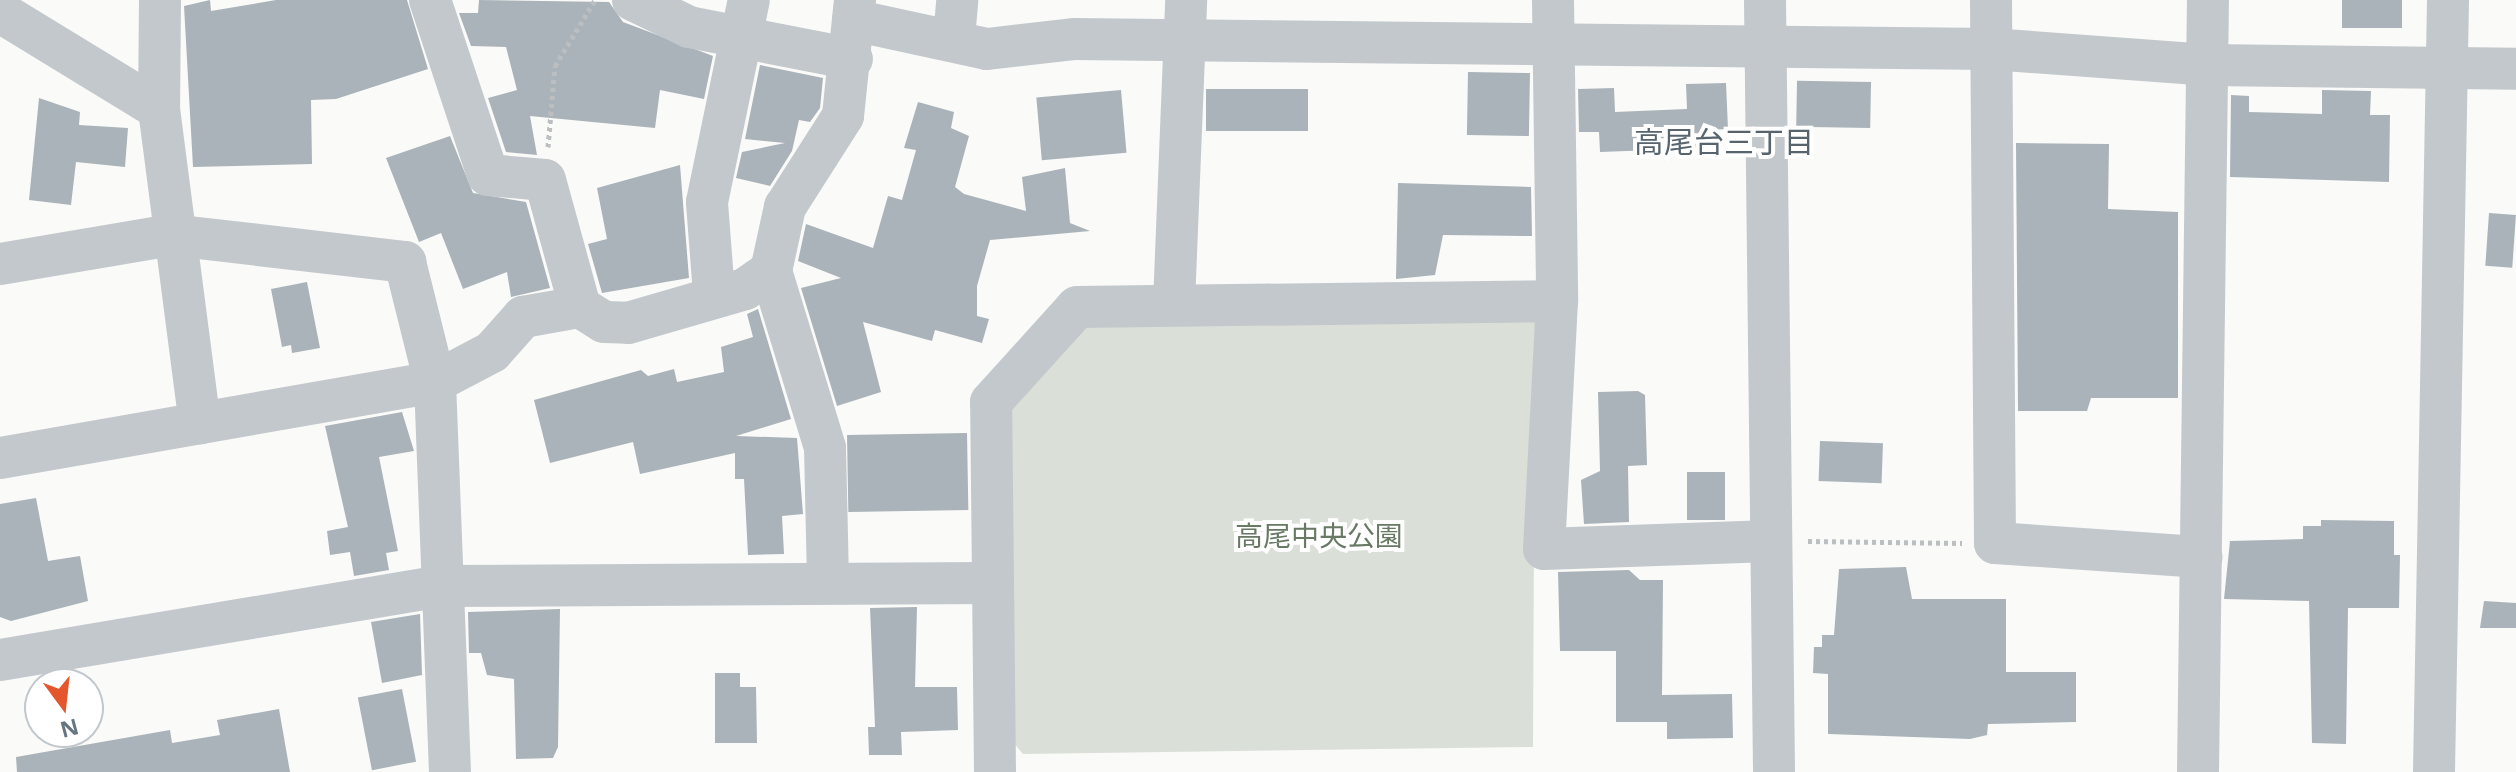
<!DOCTYPE html>
<html>
<head>
<meta charset="utf-8">
<style>
	body { margin:0 }
	#map { position:relative; width:2516px; height:772px; overflow:hidden; background:#fafaf8; font-family:"Open Sans","Noto Sans JP",sans-serif }
	div>[style] { position:absolute }
	[style*='--x'] { left:calc(var(--x)*1px); top:calc(var(--y)*1px); width:calc(var(--w)*1px); rotate:calc(var(--a)*1deg) }
	.green>* { inset:0; background:#dadfd7 }
	.building>* { inset:0; background:#aab3b9; transform-origin:0 0 }
	.path>* { height:5px; margin-top:-2.5px; transform-origin:0; background:repeating-linear-gradient(90deg,#bbbfc2 0 4px,transparent 0 8px) }
	.minor>* { height:42px; margin:-21px; padding:0 21px; transform-origin:21px; border-radius:21px; background:#c3c8cc }
	span { translate:-50% -50%; white-space:nowrap; text-align:center; line-height:1.15; -webkit-text-stroke:8px #fff; paint-order:stroke }
	.park-label { font-size:28px; color:#687a64 }
	.neighbourhood-label { font-size:30px; color:#57646e }
	.north { position:absolute; left:24px; top:668px; width:80px; height:80px; box-sizing:border-box; background:#fff; border:2px solid #c1c8cd; border-radius:50%; rotate:165deg; font-size:22px; font-weight:700; line-height:32px; text-align:center; color:#657683 }
	.north::after { content:''; display:block; margin:auto; width:28px; height:36px; background:#e4572e; clip-path:polygon(50% 0,100% 100%,50% 72%,0 100%) }
</style>
</head>
<body>
<div id="map">
	<div class="green">
		<div style="clip-path:polygon(1535px 318px,1533px 747px,1023px 754px,1012px 741px,1006px 403px,1080px 323px)"></div>
	</div>
	<div class="building">
		<div style="clip-path:polygon(210px 0,211px 11px,276px 0,407px 0,428px 69px,336px 99px,311px 100px,312px 164px,193px 167px,184px 6px)"></div>
		<div style="clip-path:polygon(479px 0,609px 2px,623px 22px,713px 56px,704px 99px,660px 90px,655px 128px,530px 116px,537px 155px,506px 152px,488px 98px,517px 90px,506px 47px,471px 46px,459px 13px,478px 13px)"></div>
		<div style="left:2342px;top:0;width:60px;height:28px"></div>
		<div style="clip-path:polygon(760px 65px,823px 78px,820px 108px,810px 122px,799px 120px,792px 151px,770px 186px,736px 178px,742px 152px,785px 143px,745px 139px)"></div>
		<div style="left:1468px;top:72px;width:62px;height:63px;rotate:1deg"></div>
		<div style="left:1871px;top:82px;width:46px;height:74px;rotate:91deg"></div>
		<div style="clip-path:polygon(1726px 83px,1728px 129px,1707px 130px,1708px 148px,1600px 152px,1599px 132px,1579px 132px,1578px 89px,1614px 88px,1615px 112px,1687px 109px,1686px 84px)"></div>
		<div style="left:1206px;top:89px;width:102px;height:42px"></div>
		<div style="left:1121px;top:90px;width:63px;height:85px;rotate:85deg"></div>
		<div style="clip-path:polygon(2322px 90px,2371px 91px,2370px 115px,2390px 115px,2389px 182px,2230px 177px,2231px 95px,2249px 96px,2249px 112px,2322px 114px)"></div>
		<div style="clip-path:polygon(39px 98px,80px 112px,79px 125px,128px 128px,125px 167px,76px 162px,71px 205px,29px 200px)"></div>
		<div style="clip-path:polygon(918px 102px,954px 112px,951px 128px,969px 136px,955px 187px,964px 194px,1026px 211px,1022px 177px,1065px 168px,1070px 223px,1090px 231px,990px 240px,977px 286px,977px 316px,989px 319px,982px 343px,935px 330px,932px 341px,863px 322px,881px 392px,837px 406px,801px 288px,841px 278px,798px 261px,806px 224px,873px 248px,888px 196px,902px 200px,916px 150px,904px 148px)"></div>
		<div style="clip-path:polygon(450px 136px,473px 193px,526px 202px,550px 288px,511px 297px,507px 272px,463px 289px,441px 233px,419px 242px,386px 158px)"></div>
		<div style="clip-path:polygon(2016px 143px,2109px 144px,2108px 209px,2178px 212px,2178px 398px,2091px 398px,2087px 411px,2018px 411px)"></div>
		<div style="clip-path:polygon(680px 165px,689px 278px,602px 293px,588px 244px,607px 239px,597px 188px)"></div>
		<div style="clip-path:polygon(1398px 183px,1531px 187px,1532px 236px,1443px 235px,1435px 275px,1396px 279px)"></div>
		<div style="left:2489px;top:213px;width:27px;height:53px;rotate:4deg"></div>
		<div style="clip-path:polygon(307px 282px,320px 348px,292px 353px,291px 345px,282px 347px,271px 289px)"></div>
		<div style="clip-path:polygon(758px 309px,791px 419px,736px 436px,797px 438px,803px 514px,782px 516px,784px 554px,748px 555px,744px 479px,735px 479px,735px 453px,640px 474px,633px 442px,550px 463px,534px 400px,641px 370px,648px 376px,674px 369px,677px 382px,724px 372px,721px 347px,753px 337px,747px 314px)"></div>
		<div style="clip-path:polygon(1638px 391px,1645px 395px,1647px 465px,1628px 466px,1629px 522px,1584px 524px,1581px 480px,1600px 471px,1598px 392px)"></div>
		<div style="clip-path:polygon(402px 412px,414px 451px,379px 457px,398px 551px,386px 553px,389px 570px,354px 576px,350px 552px,330px 555px,327px 531px,348px 527px,325px 426px)"></div>
		<div style="left:967px;top:433px;width:77px;height:120px;rotate:89deg"></div>
		<div style="left:1820px;top:441px;width:63px;height:40px;rotate:2deg"></div>
		<div style="left:1687px;top:472px;width:38px;height:48px"></div>
		<div style="clip-path:polygon(36px 498px,48px 561px,80px 556px,88px 601px,11px 621px,0 617px,0 504px)"></div>
		<div style="clip-path:polygon(2321px 520px,2394px 521px,2394px 555px,2400px 555px,2399px 608px,2348px 608px,2346px 744px,2312px 743px,2309px 601px,2224px 599px,2230px 541px,2303px 539px,2303px 526px,2321px 526px)"></div>
		<div style="clip-path:polygon(1906px 567px,1912px 599px,2006px 599px,2006px 672px,2076px 672px,2076px 722px,1988px 724px,1987px 735px,1970px 739px,1828px 734px,1828px 674px,1813px 673px,1814px 647px,1822px 647px,1822px 635px,1834px 635px,1839px 569px)"></div>
		<div style="clip-path:polygon(1629px 570px,1640px 580px,1663px 580px,1662px 695px,1732px 694px,1733px 738px,1667px 739px,1667px 722px,1616px 722px,1616px 651px,1560px 651px,1558px 572px)"></div>
		<div style="clip-path:polygon(2484px 601px,2516px 603px,2516px 628px,2480px 628px)"></div>
		<div style="clip-path:polygon(917px 607px,915px 687px,957px 687px,958px 730px,901px 732px,902px 755px,869px 755px,868px 727px,875px 727px,870px 608px)"></div>
		<div style="clip-path:polygon(560px 609px,558px 747px,553px 758px,516px 759px,514px 679px,487px 675px,481px 653px,469px 653px,468px 612px)"></div>
		<div style="clip-path:polygon(420px 614px,422px 675px,382px 683px,371px 622px)"></div>
		<div style="clip-path:polygon(715px 673px,740px 673px,740px 687px,756px 687px,757px 743px,715px 743px)"></div>
		<div style="left:402px;top:689px;width:74px;height:45px;rotate:79deg"></div>
		<div style="clip-path:polygon(279px 709px,290px 772px,17px 772px,16px 757px,170px 730px,172px 743px,220px 735px,217px 720px)"></div>
	</div>
	<div class="path">
		<div style="--x:548;--y:147;--w:81;--a:-85.1"></div>
		<div style="--x:555;--y:66;--w:77;--a:-58.8"></div>
		<div style="--x:1808;--y:541;--w:154;--a:0.7"></div>
	</div>
	<div class="minor">
		<div style="--x:160;--y:0;--w:109;--a:90.5"></div>
		<div style="--x:159;--y:109;--w:317;--a:82.6"></div>
		<div style="--x:430;--y:0;--w:184;--a:71.7"></div>
		<div style="--x:488;--y:175;--w:57;--a:5"></div>
		<div style="--x:545;--y:180;--w:132;--a:74.6"></div>
		<div style="--x:633;--y:0;--w:62;--a:25.7"></div>
		<div style="--x:689;--y:27;--w:166;--a:11.1"></div>
		<div style="--x:1553;--y:0;--w:301;--a:89.2"></div>
		<div style="--x:1557;--y:301;--w:248;--a:93"></div>
		<div style="--x:1544;--y:549;--w:227;--a:-2"></div>
		<div style="--x:1765;--y:0;--w:772;--a:89.33"></div>
		<div style="--x:1991;--y:0;--w:543;--a:89.58"></div>
		<div style="--x:1995;--y:543;--w:207;--a:3.9"></div>
		<div style="--x:0;--y:12;--w:186;--a:31.4"></div>
		<div style="--x:853;--y:20;--w:137;--a:12.2"></div>
		<div style="--x:987;--y:49;--w:89;--a:-6.5"></div>
		<div style="--x:1075;--y:39;--w:916;--a:0.63"></div>
		<div style="--x:1991;--y:49;--w:217;--a:4.2"></div>
		<div style="--x:2207;--y:65;--w:309;--a:0.7"></div>
		<div style="--x:954;--y:38;--w:38;--a:-85"></div>
		<div style="--x:0;--y:264;--w:174;--a:-9.6"></div>
		<div style="--x:172;--y:235;--w:235;--a:6.6"></div>
		<div style="--x:405;--y:262;--w:124;--a:76"></div>
		<div style="--x:435;--y:382;--w:390;--a:87.8"></div>
		<div style="--x:771;--y:271;--w:185;--a:73"></div>
		<div style="--x:825;--y:448;--w:130;--a:88.7"></div>
		<div style="--x:714;--y:294;--w:92;--a:-94.4"></div>
		<div style="--x:707;--y:202;--w:206;--a:-78.3"></div>
		<div style="--x:1174;--y:304;--w:304;--a:-87.7"></div>
		<div style="--x:0;--y:458;--w:442;--a:-9.9"></div>
		<div style="--x:435;--y:382;--w:64;--a:-27.8"></div>
		<div style="--x:492;--y:352;--w:47;--a:-48.5"></div>
		<div style="--x:523;--y:317;--w:58;--a:-10"></div>
		<div style="--x:580;--y:307;--w:28;--a:32"></div>
		<div style="--x:604;--y:322;--w:24;--a:2"></div>
		<div style="--x:628;--y:323;--w:122;--a:-16.2"></div>
		<div style="--x:745;--y:289;--w:32;--a:-35"></div>
		<div style="--x:771;--y:271;--w:66;--a:-77.7"></div>
		<div style="--x:785;--y:207;--w:108;--a:-57.5"></div>
		<div style="--x:843;--y:116;--w:117;--a:-84.1"></div>
		<div style="--x:0;--y:660;--w:448;--a:-9.5"></div>
		<div style="--x:442;--y:586;--w:549;--a:-0.31"></div>
		<div style="--x:995;--y:772;--w:370;--a:-90.6"></div>
		<div style="--x:991;--y:402;--w:128;--a:-47.8"></div>
		<div style="--x:1077;--y:307;--w:480;--a:-0.7"></div>
		<div style="--x:2198;--y:772;--w:772;--a:-89.26"></div>
		<div style="--x:2434;--y:772;--w:772;--a:-88.96"></div>
	</div>
	<div class="park-label">
		<span style="left:1319px;top:535px">高尾中央公園</span>
	</div>
	<div class="neighbourhood-label">
		<span style="left:1724px;top:142px">高尾台三丁目</span>
	</div>
	<div class="north">N</div>
</div>
</body>
</html>
